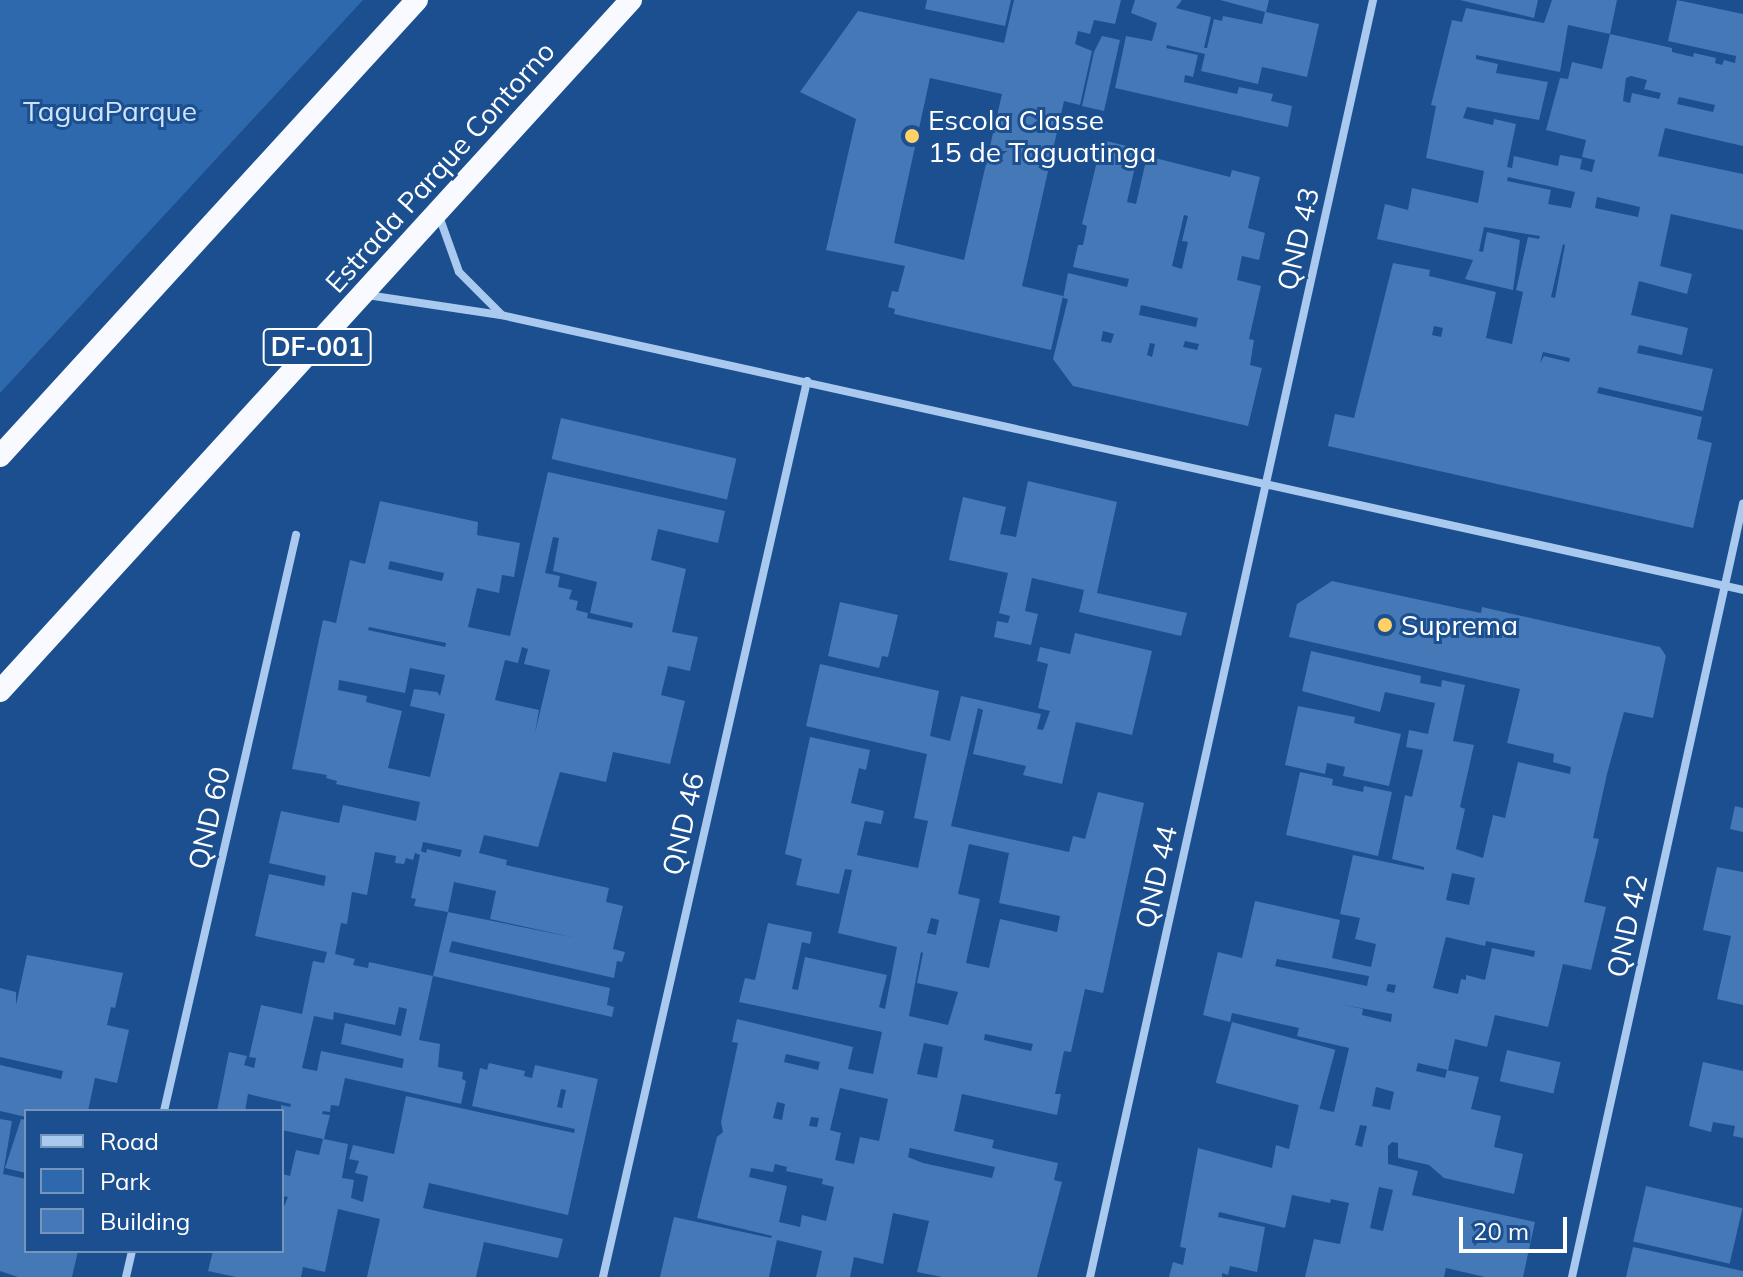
<!DOCTYPE html>
<html>
<head>
<meta charset="utf-8">
<style>
	body { margin:0 }
	#map { position:relative; width:1743px; height:1277px; overflow:hidden; background:#1b4f8f; font-family:Mulish,sans-serif }
	div>[style] { position:absolute }
	[style*='--x'] { left:calc(var(--x)*1px); top:calc(var(--y)*1px); width:calc(var(--w)*1px); rotate:calc(var(--a)*1deg) }
	.green>* { inset:0; background:#2e69ad }
	.building>* { inset:0; background:#4478b7; transform-origin:0 0 }
	.minor>* { height:8px; margin:-4px; padding:0 4px; transform-origin:4px; border-radius:4px; background:#a9c9ee }
	.trunk>* { height:22px; margin:-11px; padding:0 11px; transform-origin:11px; border-radius:11px; background:#f8faff }
	.dots>* { width:22px; height:22px; translate:-50% -50%; box-sizing:border-box; border:4px solid #1b4f8f; border-radius:50% }
	span { translate:-50% -50%; white-space:nowrap; text-align:center; line-height:1.15; -webkit-text-stroke:6px #1b4f8f; paint-order:stroke }
	.shield-label span { padding:2px 6px; background:#1b4f8f; border:2px solid; border-radius:6px; -webkit-text-stroke-width:0 }
	.shield-label { font-size:26px; color:#fff; font-weight:700 }
	.park-label { font-size:28px; color:#cfe3fa }
	.poi-label { font-size:28px; color:#fff }
	.left { translate:0 -50%; text-align:left }
	.street-label { font-size:28px; color:#fff }
	.legend { position:absolute; left:24px; top:1109px; width:260px; height:144px; box-sizing:border-box; background:#1b4f8f; border:2px solid #7695bc; margin:0; padding:10px 14px; list-style:none; font-size:24px; color:#fff }
	.legend li { display:flex; align-items:center; gap:16px; height:40px }
	.legend b { width:40px; border:2px solid #7695bc }
	.scale { position:absolute; left:1459px; top:1217px; width:108px; height:36px; box-sizing:border-box; border:4px solid #fff; border-top:0; padding-left:10px; font-size:24px; line-height:28px; white-space:nowrap; color:#fff; -webkit-text-stroke:6px #1b4f8f; paint-order:stroke }
</style>
</head>
<body>
<div id="map">
	<div class="green">
		<div style="clip-path:polygon(0 0,363px 0,0 393px)"></div>
	</div>
	<div class="building">
		<div style="clip-path:polygon(927px 0,1011px 0,1005px 26px,925px 9px)"></div>
		<div style="clip-path:polygon(evenodd,1014px 0,1121px 0,1115px 24px,1094px 20px,1090px 34px,1078px 31px,1075px 44px,1092px 51px,1080px 105px,1064px 101px,1022px 286px,1063px 296px,1051px 350px,894px 314px,895px 309px,888px 307px,892px 291px,898px 292px,905px 266px,826px 250px,856px 119px,800px 92px,858px 11px,1004px 43px,1014px 0,930px 78px,1002px 94px,964px 260px,894px 243px,930px 78px)"></div>
		<div style="clip-path:polygon(1135px 0,1182px 0,1176px 8px,1211px 17px,1204px 48px,1207px 48px,1214px 19px,1222px 21px,1223px 16px,1262px 24px,1265px 12px,1220px 0,1269px 0,1266px 12px,1319px 24px,1307px 77px,1262px 67px,1258px 84px,1201px 71px,1205px 54px,1167px 45px,1166px 48px,1198px 55px,1193px 77px,1185px 75px,1184px 82px,1237px 94px,1239px 87px,1273px 94px,1271px 101px,1292px 106px,1288px 127px,1115px 88px,1126px 36px,1152px 41px,1157px 23px,1131px 13px)"></div>
		<div style="clip-path:polygon(1460px 0,1538px 0,1534px 18px)"></div>
		<div style="clip-path:polygon(evenodd,1552px 0,1617px 0,1610px 34px,1568px 25px,1560px 72px,1476px 55px,1476px 59px,1498px 64px,1496px 73px,1548px 82px,1539px 120px,1467px 107px,1463px 118px,1493px 125px,1494px 119px,1516px 124px,1507px 167px,1512px 168px,1514px 156px,1558px 166px,1560px 155px,1582px 159px,1580px 169px,1592px 172px,1595px 160px,1582px 157px,1586px 140px,1546px 130px,1560px 78px,1568px 79px,1572px 62px,1602px 69px,1610px 34px,1672px 48px,1672px 52px,1693px 57px,1694px 53px,1716px 58px,1715px 63px,1722px 65px,1724px 60px,1735px 63px,1736px 56px,1668px 41px,1677px 0,1743px 14px,1743px 146px,1665px 128px,1658px 156px,1743px 174px,1743px 230px,1671px 214px,1660px 266px,1692px 274px,1687px 294px,1639px 281px,1631px 315px,1688px 328px,1682px 355px,1639px 345px,1637px 353px,1713px 369px,1703px 411px,1599px 387px,1597px 393px,1702px 417px,1697px 439px,1712px 443px,1693px 528px,1328px 446px,1335px 414px,1354px 418px,1393px 263px,1430px 270px,1429px 276px,1496px 292px,1486px 338px,1512px 344px,1523px 292px,1516px 290px,1528px 237px,1539px 239px,1540px 236px,1484px 227px,1479px 251px,1483px 252px,1487px 232px,1520px 240px,1513px 290px,1465px 279px,1473px 260px,1377px 239px,1385px 204px,1408px 210px,1412px 188px,1478px 203px,1484px 171px,1426px 158px,1436px 106px,1431px 105px,1452px 20px,1462px 22px,1466px 8px,1544px 23px,1552px 0,1631px 76px,1647px 80px,1644px 89px,1661px 93px,1659px 99px,1632px 93px,1630px 103px,1623px 101px,1626px 78px,1631px 76px,1552px 0,1679px 97px,1715px 105px,1713px 112px,1677px 104px,1679px 97px,1552px 0,1508px 177px,1575px 192px,1571px 208px,1548px 204px,1551px 190px,1507px 181px,1508px 177px,1552px 0,1597px 197px,1640px 207px,1638px 217px,1595px 208px,1597px 197px,1552px 0,1563px 244px,1565px 245px,1555px 298px,1551px 297px,1563px 244px,1552px 0,1434px 326px,1443px 328px,1441px 337px,1432px 335px,1434px 326px,1552px 0,1543px 352px,1570px 358px,1569px 362px,1544px 356px,1540px 363px,1543px 352px)"></div>
		<div style="clip-path:polygon(1102px 36px,1120px 40px,1104px 111px,1082px 106px,1094px 52px)"></div>
		<div style="clip-path:polygon(evenodd,1102px 140px,1139px 149px,1127px 202px,1136px 204px,1147px 156px,1230px 177px,1232px 170px,1260px 177px,1248px 228px,1265px 233px,1259px 260px,1242px 256px,1237px 280px,1261px 286px,1249px 339px,1254px 340px,1250px 365px,1262px 368px,1248px 426px,1073px 386px,1053px 359px,1068px 299px,1063px 298px,1068px 273px,1127px 287px,1129px 279px,1073px 267px,1078px 245px,1083px 245px,1087px 226px,1082px 224px,1102px 140px,1184px 215px,1188px 216px,1182px 241px,1188px 242px,1182px 269px,1172px 266px,1184px 215px,1102px 140px,1141px 305px,1198px 318px,1196px 327px,1139px 315px,1141px 305px,1102px 140px,1103px 331px,1114px 334px,1111px 343px,1101px 341px,1103px 331px,1102px 140px,1185px 341px,1199px 344px,1197px 350px,1183px 347px,1185px 341px,1102px 140px,1150px 343px,1155px 344px,1152px 357px,1147px 355px,1150px 343px)"></div>
		<div style="left:561px;top:418px;width:180px;height:42px;rotate:13deg"></div>
		<div style="clip-path:polygon(evenodd,548px 472px,725px 511px,718px 543px,658px 529px,651px 560px,686px 569px,672px 632px,698px 637px,690px 671px,668px 666px,661px 695px,685px 701px,670px 764px,613px 752px,606px 782px,560px 772px,538px 847px,484px 835px,479px 853px,507px 860px,506px 865px,609px 888px,606px 902px,623px 906px,613px 949px,625px 952px,622px 962px,617px 961px,614px 978px,452px 941px,449px 952px,610px 988px,607px 1005px,614px 1007px,612px 1017px,433px 976px,448px 912px,576px 938px,490px 919px,496px 891px,454px 882px,448px 912px,414px 906px,416px 899px,411px 898px,420px 855px,415px 853px,413px 860px,406px 858px,404px 864px,395px 863px,396px 856px,375px 852px,367px 895px,352px 892px,347px 924px,341px 923px,335px 954px,355px 959px,353px 965px,368px 968px,369px 962px,433px 976px,419px 1040px,440px 1044px,438px 1067px,463px 1072px,462px 1079px,466px 1081px,461px 1104px,345px 1078px,339px 1106px,331px 1105px,330px 1112px,323px 1111px,322px 1114px,330px 1115px,324px 1139px,348px 1144px,342px 1178px,354px 1180px,351px 1198px,363px 1202px,368px 1176px,355px 1173px,359px 1161px,349px 1159px,353px 1145px,394px 1154px,406px 1096px,574px 1133px,575px 1129px,472px 1106px,480px 1068px,487px 1070px,489px 1063px,525px 1071px,524px 1076px,532px 1078px,535px 1065px,598px 1079px,568px 1215px,429px 1183px,423px 1208px,563px 1239px,558px 1258px,484px 1242px,476px 1277px,367px 1277px,380px 1219px,338px 1209px,325px 1272px,303px 1267px,301px 1277px,236px 1277px,208px 1271px,213px 1251px,282px 1251px,282px 1211px,288px 1197px,282px 1196px,282px 1174px,290px 1176px,296px 1150px,319px 1155px,323px 1139px,282px 1130px,281px 1105px,290px 1107px,291px 1104px,248px 1094px,245px 1111px,217px 1111px,229px 1052px,247px 1056px,244px 1065px,254px 1068px,256px 1058px,249px 1057px,261px 1005px,302px 1014px,313px 961px,324px 963px,327px 952px,255px 936px,269px 874px,324px 886px,326px 876px,269px 863px,281px 811px,339px 823px,343px 805px,416px 821px,420px 802px,336px 784px,337px 781px,326px 778px,327px 775px,292px 769px,323px 620px,336px 623px,350px 560px,365px 564px,380px 501px,478px 522px,477px 535px,520px 543px,514px 577px,502px 575px,499px 593px,477px 588px,468px 627px,510px 636px,548px 472px,553px 537px,559px 538px,553px 571px,597px 582px,590px 613px,633px 623px,632px 628px,587px 618px,588px 613px,576px 610px,578px 601px,569px 599px,572px 590px,558px 587px,560px 576px,545px 573px,553px 537px,548px 472px,390px 561px,444px 573px,442px 581px,388px 569px,390px 561px,548px 472px,369px 627px,446px 643px,445px 647px,368px 630px,369px 627px,548px 472px,522px 647px,528px 649px,524px 664px,550px 670px,535px 733px,539px 710px,495px 700px,505px 660px,518px 663px,522px 647px,548px 472px,410px 668px,445px 675px,440px 696px,437px 692px,414px 689px,410px 706px,445px 714px,430px 777px,388px 768px,402px 711px,366px 702px,367px 696px,338px 690px,339px 680px,405px 693px,410px 668px,548px 472px,423px 842px,462px 850px,460px 857px,427px 849px,426px 853px,421px 851px,423px 842px,548px 472px,399px 1007px,407px 1009px,401px 1036px,345px 1023px,341px 1044px,404px 1059px,402px 1068px,321px 1051px,317px 1071px,302px 1068px,314px 1016px,333px 1020px,334px 1012px,395px 1025px,399px 1007px,548px 472px,561px 1089px,566px 1090px,562px 1108px,557px 1107px,561px 1089px)"></div>
		<div style="clip-path:polygon(1028px 481px,1117px 502px,1097px 593px,1187px 613px,1181px 636px,1079px 612px,1084px 590px,1032px 578px,1025px 611px,1038px 614px,1031px 645px,994px 637px,997px 621px,1008px 623px,1010px 616px,999px 613px,1008px 573px,949px 560px,963px 497px,1006px 507px,1000px 534px,1016px 537px)"></div>
		<div style="clip-path:polygon(evenodd,1332px 581px,1481px 613px,1482px 607px,1660px 647px,1666px 656px,1653px 718px,1624px 712px,1607px 774px,1593px 838px,1599px 839px,1584px 902px,1606px 907px,1591px 970px,1563px 964px,1548px 1027px,1495px 1015px,1487px 1047px,1455px 1039px,1448px 1070px,1418px 1063px,1416px 1071px,1445px 1078px,1447px 1070px,1479px 1077px,1471px 1109px,1501px 1116px,1494px 1147px,1523px 1154px,1514px 1194px,1444px 1178px,1429px 1165px,1398px 1158px,1398px 1143px,1392px 1142px,1388px 1146px,1388px 1164px,1418px 1171px,1412px 1195px,1535px 1222px,1523px 1277px,1485px 1277px,1446px 1268px,1444px 1277px,1305px 1277px,1314px 1239px,1340px 1244px,1349px 1203px,1331px 1199px,1330px 1203px,1292px 1195px,1285px 1228px,1219px 1212px,1218px 1217px,1265px 1227px,1257px 1272px,1230px 1266px,1228px 1275px,1222px 1273px,1222px 1277px,1169px 1277px,1173px 1262px,1183px 1265px,1186px 1248px,1180px 1247px,1198px 1148px,1272px 1168px,1276px 1145px,1289px 1149px,1299px 1104px,1334px 1112px,1349px 1048px,1297px 1036px,1299px 1028px,1232px 1013px,1230px 1022px,1203px 1015px,1218px 952px,1242px 958px,1255px 901px,1340px 920px,1332px 958px,1371px 967px,1376px 944px,1355px 939px,1360px 918px,1340px 914px,1353px 855px,1424px 870px,1424px 867px,1392px 859px,1405px 795px,1412px 797px,1423px 750px,1406px 747px,1409px 730px,1428px 734px,1435px 703px,1385px 692px,1380px 712px,1302px 691px,1311px 651px,1421px 676px,1420px 683px,1441px 687px,1442px 680px,1465px 685px,1453px 741px,1474px 745px,1460px 807px,1465px 809px,1456px 849px,1483px 858px,1493px 815px,1505px 818px,1518px 762px,1570px 774px,1571px 767px,1553px 762px,1554px 754px,1507px 743px,1520px 689px,1289px 637px,1297px 604px,1332px 581px,1452px 873px,1475px 878px,1469px 905px,1446px 900px,1452px 873px,1332px 581px,1446px 937px,1485px 946px,1486px 941px,1535px 951px,1534px 957px,1492px 948px,1485px 980px,1466px 975px,1466px 980px,1461px 979px,1458px 994px,1433px 988px,1446px 937px,1332px 581px,1277px 959px,1369px 976px,1367px 986px,1275px 966px,1277px 959px,1332px 581px,1388px 984px,1396px 985px,1394px 993px,1386px 991px,1388px 984px,1332px 581px,1339px 1004px,1392px 1014px,1391px 1022px,1362px 1015px,1363px 1009px,1339px 1004px,1332px 581px,1376px 1087px,1394px 1092px,1390px 1110px,1372px 1106px,1376px 1087px,1332px 581px,1360px 1125px,1367px 1126px,1362px 1147px,1355px 1145px,1360px 1125px,1332px 581px,1379px 1187px,1393px 1190px,1383px 1231px,1370px 1228px,1379px 1187px)"></div>
		<div style="clip-path:polygon(840px 602px,898px 615px,888px 657px,882px 656px,879px 668px,828px 656px)"></div>
		<div style="clip-path:polygon(evenodd,1075px 633px,1152px 651px,1132px 735px,1076px 722px,1062px 784px,1023px 775px,1026px 766px,973px 754px,983px 710px,978px 708px,951px 826px,1069px 852px,1073px 836px,1085px 839px,1098px 792px,1144px 803px,1103px 993px,1085px 989px,1071px 1052px,1064px 1051px,1055px 1094px,1061px 1094px,1057px 1115px,962px 1094px,954px 1131px,994px 1140px,992px 1148px,1058px 1163px,1054px 1180px,1062px 1182px,1037px 1277px,942px 1277px,917px 1272px,929px 1221px,893px 1213px,883px 1264px,854px 1257px,850px 1277px,816px 1277px,822px 1251px,777px 1240px,769px 1277px,660px 1277px,674px 1217px,771px 1238px,772px 1236px,697px 1218px,717px 1137px,723px 1132px,721px 1122px,738px 1043px,732px 1042px,737px 1019px,853px 1047px,848px 1069px,873px 1074px,882px 1032px,739px 1002px,745px 978px,755px 980px,768px 923px,812px 932px,810px 944px,802px 942px,792px 989px,798px 990px,805px 957px,887px 975px,879px 1007px,885px 1009px,897px 947px,838px 933px,852px 870px,845px 869px,839px 894px,796px 885px,802px 859px,785px 854px,810px 737px,870px 750px,866px 770px,859px 768px,851px 803px,884px 811px,881px 824px,865px 821px,857px 855px,918px 868px,928px 821px,914px 818px,927px 754px,806px 726px,820px 664px,939px 691px,930px 736px,950px 741px,961px 696px,1041px 714px,1037px 729px,1043px 730px,1050px 711px,1038px 708px,1048px 664px,1037px 661px,1040px 647px,1070px 654px,1075px 633px,969px 844px,1009px 853px,999px 903px,1060px 916px,1057px 932px,1000px 919px,989px 968px,966px 963px,980px 899px,958px 894px,969px 844px,1075px 633px,931px 918px,939px 920px,936px 935px,927px 933px,931px 918px,1075px 633px,921px 952px,923px 953px,917px 983px,958px 992px,948px 1025px,909px 1016px,921px 952px,1075px 633px,985px 1034px,1033px 1044px,1031px 1051px,984px 1040px,985px 1034px,1075px 633px,924px 1043px,943px 1047px,937px 1078px,917px 1074px,924px 1043px,1075px 633px,786px 1054px,820px 1062px,818px 1070px,784px 1062px,786px 1054px,1075px 633px,840px 1088px,888px 1099px,879px 1141px,860px 1137px,854px 1164px,835px 1160px,841px 1133px,830px 1130px,840px 1088px,1075px 633px,777px 1102px,785px 1104px,782px 1120px,773px 1118px,777px 1102px,1075px 633px,811px 1117px,819px 1118px,817px 1127px,809px 1126px,811px 1117px,1075px 633px,910px 1148px,995px 1167px,992px 1178px,923px 1163px,908px 1157px,910px 1148px,1075px 633px,775px 1164px,787px 1167px,786px 1171px,823px 1179px,822px 1184px,834px 1187px,826px 1221px,802px 1215px,800px 1227px,779px 1222px,787px 1186px,749px 1177px,751px 1168px,773px 1172px,775px 1164px)"></div>
		<div style="clip-path:polygon(1298px 706px,1355px 717px,1354px 723px,1401px 734px,1389px 786px,1343px 776px,1345px 767px,1327px 763px,1325px 774px,1285px 765px)"></div>
		<div style="clip-path:polygon(1300px 772px,1333px 779px,1332px 785px,1363px 792px,1364px 786px,1392px 792px,1378px 856px,1286px 835px)"></div>
		<div style="clip-path:polygon(1735px 806px,1743px 808px,1743px 832px,1730px 829px)"></div>
		<div style="clip-path:polygon(1717px 867px,1743px 872px,1743px 1005px,1717px 999px,1731px 936px,1703px 930px)"></div>
		<div style="clip-path:polygon(27px 955px,123px 973px,115px 1008px,111px 1007px,107px 1025px,129px 1030px,117px 1083px,95px 1078px,88px 1111px,26px 1111px,26px 1117px,0 1111px,0 1065px,61px 1079px,63px 1071px,0 1057px,0 988px,16px 992px,16px 1005px)"></div>
		<div style="left:1232px;top:1022px;width:107px;height:63px;rotate:15deg"></div>
		<div style="left:1507px;top:1050px;width:55px;height:32px;rotate:13deg"></div>
		<div style="clip-path:polygon(1703px 1062px,1743px 1071px,1743px 1138px,1733px 1136px,1735px 1126px,1713px 1122px,1711px 1132px,1689px 1126px)"></div>
		<div style="clip-path:polygon(0 1119px,12px 1121px,3px 1174px,26px 1179px,26px 1251px,78px 1251px,72px 1277px,18px 1277px,0 1271px)"></div>
		<div style="clip-path:polygon(21px 1119px,26px 1120px,26px 1173px,5px 1168px)"></div>
		<div style="left:1646px;top:1186px;width:99px;height:57px;rotate:13deg"></div>
		<div style="clip-path:polygon(1633px 1247px,1743px 1271px,1743px 1277px,1626px 1277px)"></div>
	</div>
	<div class="minor">
		<div style="--x:439;--y:216;--w:59;--a:70.3"></div>
		<div style="--x:459;--y:272;--w:59;--a:45"></div>
		<div style="--x:367;--y:295;--w:135;--a:8.5"></div>
		<div style="--x:501;--y:315;--w:1272;--a:12.48"></div>
		<div style="--x:164;--y:1111;--w:591;--a:-77.09"></div>
		<div style="--x:126;--y:1277;--w:27;--a:-77"></div>
		<div style="--x:603;--y:1277;--w:919;--a:-77.17"></div>
		<div style="--x:1090;--y:1277;--w:1308;--a:-77.5"></div>
		<div style="--x:1572;--y:1277;--w:792;--a:-77.53"></div>
	</div>
	<div class="trunk">
		<div style="--x:0;--y:456;--w:618;--a:-47.56"></div>
		<div style="--x:0;--y:691;--w:936;--a:-47.6"></div>
	</div>
	<div class="dots">
		<div style="left:912px;top:136px;background:#ffd166"></div>
		<div style="left:1385px;top:625px;background:#ffd166"></div>
	</div>
	<div class="shield-label">
		<span style="left:317px;top:347px">DF-001</span>
	</div>
	<div class="park-label">
		<span style="left:110px;top:111px">TaguaParque</span>
	</div>
	<div class="poi-label">
		<span class="left" style="left:928px;top:136px">Escola Classe<br>15 de Taguatinga</span>
		<span class="left" style="left:1401px;top:625px">Suprema</span>
	</div>
	<div class="street-label">
		<span style="left:440px;top:167px;rotate:-48deg">Estrada Parque Contorno</span>
		<span style="left:1298px;top:239px;rotate:-77deg">QND 43</span>
		<span style="left:209px;top:818px;rotate:-77deg">QND 60</span>
		<span style="left:683px;top:824px;rotate:-77deg">QND 46</span>
		<span style="left:1156px;top:877px;rotate:-77deg">QND 44</span>
		<span style="left:1627px;top:926px;rotate:-78deg">QND 42</span>
	</div>
	<ul class="legend">
	<li><b style="height:10px;background:#a9c9ee"></b>Road</li>
	<li><b style="height:22px;background:#2e69ad"></b>Park</li>
	<li><b style="height:22px;background:#4478b7"></b>Building</li>
	</ul>
	<div class="scale">20 m</div>
</div>
</body>
</html>
